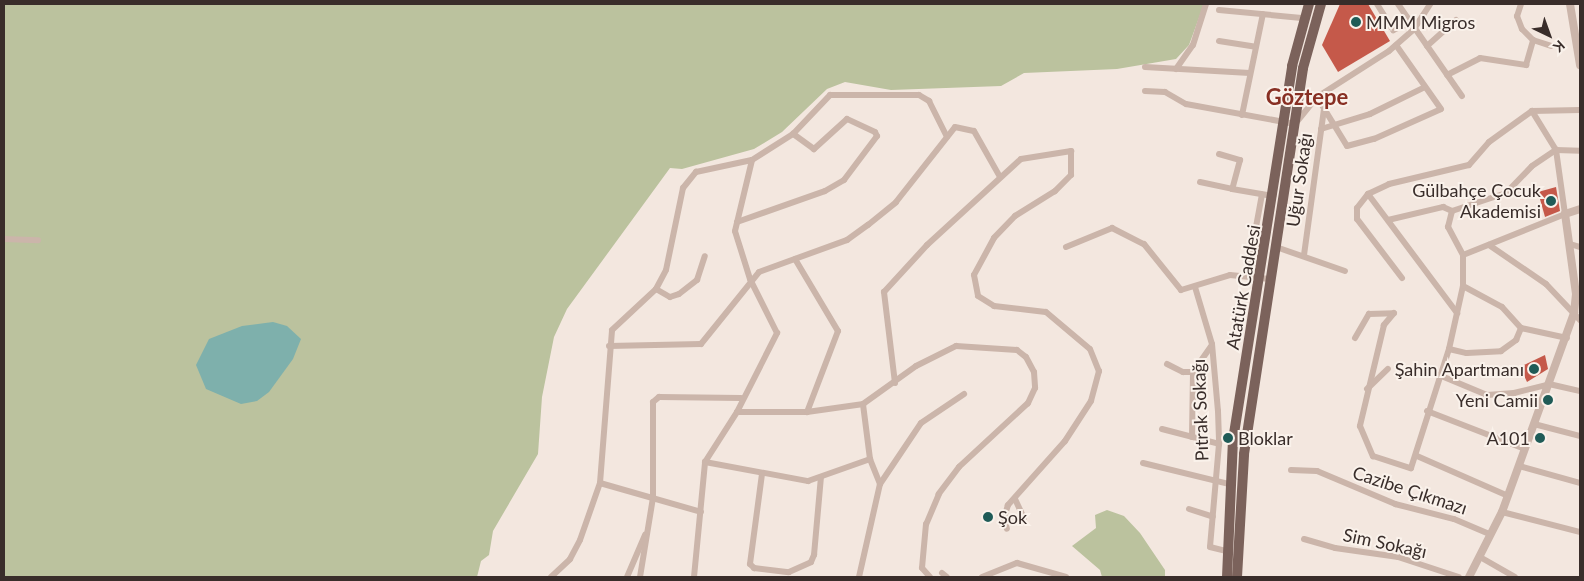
<!DOCTYPE html>
<html>
<head>
<meta charset="utf-8">
<style>
	body { margin:0 }
	#map { position:relative; width:1584px; height:581px; overflow:hidden; background:#f3e7df; font-family:Lato,sans-serif }
	div>[style] { position:absolute }
	[style*='--x'] { left:calc(var(--x)*1px); top:calc(var(--y)*1px); width:calc(var(--w)*1px); rotate:calc(var(--a)*1deg) }
	.green>* { inset:0; background:#bbc29e }
	.water>* { inset:0; background:#7eb0ac }
	.building>* { inset:0; background:#c5594a }
	.minor>* { height:6px; margin:-3px; padding:0 3px; transform-origin:3px; border-radius:3px; background:#cbb5aa }
	.tertiary>* { height:8px; margin:-4px; padding:0 4px; transform-origin:4px; border-radius:4px; background:#cbb5aa }
	.primary>* { height:10px; margin:-5px; padding:0 5px; transform-origin:5px; border-radius:5px; background:#7b625b }
	.dots>* { width:14px; height:14px; translate:-50% -50%; box-sizing:border-box; border:2px solid #faf2eb; border-radius:50% }
	span { translate:-50% -50%; white-space:nowrap; text-align:center; line-height:1.15; -webkit-text-stroke:4px #faf2eb; paint-order:stroke }
	.poi-label { font-size:18px; color:#392d2a }
	.left { translate:0 -50%; text-align:left }
	.right { translate:-100% -50%; text-align:right }
	.street-label { font-size:18px; color:#392d2a }
	.district-label { font-size:22px; color:#882f23; font-weight:700 }
	.frame { position:absolute; inset:0; border:5px solid #392d2a; pointer-events:none }
	.north { position:absolute; left:1524px; top:10px; width:50px; height:50px; -webkit-text-stroke:4px #faf2eb; paint-order:stroke; rotate:138deg; font-size:14px; font-weight:700; line-height:20px; text-align:center; color:#392d2a }
	.north::after { content:''; display:block; margin:auto; width:18px; height:22px; background:#392d2a; clip-path:polygon(50% 0,100% 100%,50% 72%,0 100%) }
</style>
</head>
<body>
<div id="map">
	<div class="green">
		<div style="clip-path:polygon(4px 4px,1204px 4px,1189px 45px,1176px 59px,1117px 69px,1024px 73px,1001px 86px,891px 90px,845px 82px,827px 89px,782px 132px,754px 149px,682px 169px,670px 168px,567px 309px,554px 337px,542px 397px,538px 454px,493px 531px,489px 555px,481px 561px,477px 577px,4px 577px)"></div>
		<div style="clip-path:polygon(1107px 510px,1124px 516px,1140px 533px,1165px 570px,1165px 577px,1102px 577px,1100px 570px,1072px 546px,1096px 528px,1095px 515px)"></div>
	</div>
	<div class="water">
		<div style="clip-path:polygon(273px 322px,287px 326px,301px 339px,293px 359px,269px 392px,257px 401px,241px 404px,206px 389px,196px 365px,209px 339px,242px 326px)"></div>
	</div>
	<div class="building">
		<div style="clip-path:polygon(1340px 4px,1368px 4px,1390px 41px,1338px 72px,1322px 45px)"></div>
		<div style="clip-path:polygon(1556px 187px,1560px 211px,1545px 217px,1538px 192px)"></div>
		<div style="clip-path:polygon(1545px 355px,1548px 369px,1527px 382px,1520px 367px)"></div>
	</div>
	<div class="minor">
		<div style="--x:1377;--y:4;--w:31;--a:58"></div>
		<div style="--x:1393;--y:30;--w:18;--a:-22"></div>
		<div style="--x:1398;--y:4;--w:112;--a:55.2"></div>
		<div style="--x:1521;--y:4;--w:13;--a:108"></div>
		<div style="--x:1517;--y:16;--w:14;--a:69"></div>
		<div style="--x:1522;--y:29;--w:16;--a:45"></div>
		<div style="--x:1533;--y:40;--w:19;--a:18"></div>
		<div style="--x:1219;--y:10;--w:83;--a:5.5"></div>
		<div style="--x:1219;--y:41;--w:37;--a:9"></div>
		<div style="--x:1427;--y:46;--w:39;--a:-42"></div>
		<div style="--x:1145;--y:67;--w:105;--a:3.3"></div>
		<div style="--x:1176;--y:69;--w:29;--a:-55"></div>
		<div style="--x:1193;--y:45;--w:43;--a:-72.4"></div>
		<div style="--x:1447;--y:75;--w:37;--a:-27"></div>
		<div style="--x:1480;--y:58;--w:47;--a:8.7"></div>
		<div style="--x:1526;--y:65;--w:26;--a:-74"></div>
		<div style="--x:1145;--y:91;--w:20;--a:3"></div>
		<div style="--x:1165;--y:92;--w:24;--a:30"></div>
		<div style="--x:1186;--y:104;--w:111;--a:10.4"></div>
		<div style="--x:1295;--y:124;--w:35;--a:-51"></div>
		<div style="--x:1317;--y:97;--w:85;--a:-32.6"></div>
		<div style="--x:1389;--y:51;--w:33;--a:-41"></div>
		<div style="--x:1414;--y:29;--w:30;--a:-57"></div>
		<div style="--x:1300;--y:92;--w:18;--a:16"></div>
		<div style="--x:1317;--y:97;--w:57;--a:58.5"></div>
		<div style="--x:1347;--y:146;--w:28;--a:-15"></div>
		<div style="--x:1374;--y:139;--w:73;--a:-24.1"></div>
		<div style="--x:1441;--y:109;--w:78;--a:-125.1"></div>
		<div style="--x:1242;--y:115;--w:103;--a:-78.3"></div>
		<div style="--x:1321;--y:129;--w:51;--a:-17"></div>
		<div style="--x:1370;--y:114;--w:61;--a:-26.1"></div>
		<div style="--x:1219;--y:154;--w:22;--a:16"></div>
		<div style="--x:1240;--y:160;--w:30;--a:105"></div>
		<div style="--x:1232;--y:189;--w:42;--a:9.7"></div>
		<div style="--x:1200;--y:182;--w:33;--a:12"></div>
		<div style="--x:1368;--y:194;--w:149;--a:53.2"></div>
		<div style="--x:1388;--y:220;--w:57;--a:-13.3"></div>
		<div style="--x:1443;--y:207;--w:10;--a:24"></div>
		<div style="--x:737;--y:222;--w:93;--a:-19.4"></div>
		<div style="--x:825;--y:191;--w:22;--a:-30"></div>
		<div style="--x:844;--y:180;--w:55;--a:-53.1"></div>
		<div style="--x:877;--y:136;--w:4;--a:-117"></div>
		<div style="--x:875;--y:132;--w:31;--a:-155"></div>
		<div style="--x:847;--y:119;--w:45;--a:137.7"></div>
		<div style="--x:814;--y:149;--w:26;--a:-144"></div>
		<div style="--x:4;--y:239;--w:34;--a:2"></div>
		<div style="--x:1570;--y:244;--w:10;--a:17"></div>
		<div style="--x:1489;--y:245;--w:69;--a:34.4"></div>
		<div style="--x:1546;--y:284;--w:50;--a:46.6"></div>
		<div style="--x:1066;--y:247;--w:50;--a:-22.4"></div>
		<div style="--x:1112;--y:228;--w:36;--a:27"></div>
		<div style="--x:1144;--y:244;--w:59;--a:51.2"></div>
		<div style="--x:1181;--y:290;--w:51;--a:-17"></div>
		<div style="--x:1230;--y:275;--w:40;--a:5.7"></div>
		<div style="--x:1276;--y:247;--w:73;--a:19.2"></div>
		<div style="--x:1304;--y:255;--w:147;--a:-82.2"></div>
		<div style="--x:1463;--y:255;--w:110;--a:-21.9"></div>
		<div style="--x:1565;--y:214;--w:65;--a:-98"></div>
		<div style="--x:1556;--y:150;--w:46;--a:-121.6"></div>
		<div style="--x:795;--y:259;--w:84;--a:59.2"></div>
		<div style="--x:838;--y:331;--w:87;--a:110.9"></div>
		<div style="--x:1247;--y:276;--w:83;--a:-79.6"></div>
		<div style="--x:1402;--y:278;--w:74;--a:-127.3"></div>
		<div style="--x:1357;--y:219;--w:11;--a:-90"></div>
		<div style="--x:1357;--y:208;--w:18;--a:-52"></div>
		<div style="--x:1368;--y:194;--w:23;--a:-25"></div>
		<div style="--x:1389;--y:184;--w:82;--a:-13.4"></div>
		<div style="--x:1469;--y:165;--w:30;--a:-49"></div>
		<div style="--x:1489;--y:142;--w:53;--a:-35.8"></div>
		<div style="--x:1532;--y:111;--w:48;--a:-1.2"></div>
		<div style="--x:1463;--y:286;--w:44;--a:28.3"></div>
		<div style="--x:1502;--y:307;--w:28;--a:48"></div>
		<div style="--x:1521;--y:328;--w:47;--a:12.3"></div>
		<div style="--x:1195;--y:287;--w:59;--a:73.4"></div>
		<div style="--x:1212;--y:344;--w:67;--a:84.9"></div>
		<div style="--x:1218;--y:411;--w:33;--a:88"></div>
		<div style="--x:1219;--y:444;--w:103;--a:95"></div>
		<div style="--x:1210;--y:547;--w:16;--a:14"></div>
		<div style="--x:656;--y:289;--w:16;--a:30"></div>
		<div style="--x:670;--y:297;--w:9;--a:-18"></div>
		<div style="--x:679;--y:294;--w:23;--a:-38"></div>
		<div style="--x:697;--y:280;--w:25;--a:-72"></div>
		<div style="--x:1355;--y:338;--w:28;--a:-60"></div>
		<div style="--x:1369;--y:314;--w:25;--a:-2"></div>
		<div style="--x:1394;--y:313;--w:16;--a:130"></div>
		<div style="--x:1384;--y:325;--w:104;--a:103.4"></div>
		<div style="--x:1360;--y:426;--w:33;--a:67"></div>
		<div style="--x:1373;--y:456;--w:40;--a:18"></div>
		<div style="--x:1411;--y:468;--w:125;--a:-72.3"></div>
		<div style="--x:1449;--y:349;--w:65;--a:-77.5"></div>
		<div style="--x:1463;--y:286;--w:31;--a:-90"></div>
		<div style="--x:1463;--y:255;--w:32;--a:-118"></div>
		<div style="--x:1448;--y:227;--w:16;--a:-76"></div>
		<div style="--x:1452;--y:211;--w:57;--a:-18.4"></div>
		<div style="--x:1506;--y:193;--w:37;--a:-46"></div>
		<div style="--x:1532;--y:166;--w:29;--a:-34"></div>
		<div style="--x:1556;--y:150;--w:24;--a:2"></div>
		<div style="--x:609;--y:346;--w:92;--a:-1.2"></div>
		<div style="--x:701;--y:344;--w:92;--a:-51.1"></div>
		<div style="--x:759;--y:272;--w:94;--a:-20"></div>
		<div style="--x:847;--y:240;--w:26;--a:-36"></div>
		<div style="--x:868;--y:225;--w:36;--a:-39"></div>
		<div style="--x:896;--y:202;--w:95;--a:-51.8"></div>
		<div style="--x:955;--y:127;--w:19;--a:12"></div>
		<div style="--x:974;--y:131;--w:53;--a:60.5"></div>
		<div style="--x:1449;--y:349;--w:18;--a:13"></div>
		<div style="--x:1467;--y:353;--w:34;--a:-3"></div>
		<div style="--x:1501;--y:351;--w:19;--a:-36"></div>
		<div style="--x:1516;--y:340;--w:13;--a:-67"></div>
		<div style="--x:1167;--y:364;--w:18;--a:27"></div>
		<div style="--x:1183;--y:372;--w:10;--a:0"></div>
		<div style="--x:1193;--y:372;--w:33;--a:-55"></div>
		<div style="--x:1439;--y:375;--w:52;--a:22.6"></div>
		<div style="--x:1487;--y:395;--w:27;--a:-4"></div>
		<div style="--x:1514;--y:393;--w:36;--a:-14"></div>
		<div style="--x:1549;--y:384;--w:32;--a:13"></div>
		<div style="--x:895;--y:383;--w:92;--a:-96.9"></div>
		<div style="--x:884;--y:292;--w:64;--a:-47.5"></div>
		<div style="--x:927;--y:245;--w:127;--a:-42.5"></div>
		<div style="--x:1021;--y:159;--w:51;--a:-9.1"></div>
		<div style="--x:1071;--y:151;--w:24;--a:90"></div>
		<div style="--x:1071;--y:175;--w:23;--a:135"></div>
		<div style="--x:1055;--y:191;--w:47;--a:148"></div>
		<div style="--x:1015;--y:216;--w:30;--a:134"></div>
		<div style="--x:994;--y:238;--w:42;--a:118.4"></div>
		<div style="--x:974;--y:275;--w:21;--a:79"></div>
		<div style="--x:978;--y:296;--w:19;--a:32"></div>
		<div style="--x:994;--y:306;--w:52;--a:6.6"></div>
		<div style="--x:1046;--y:312;--w:57;--a:40.1"></div>
		<div style="--x:1090;--y:349;--w:24;--a:68"></div>
		<div style="--x:1099;--y:371;--w:31;--a:105"></div>
		<div style="--x:1091;--y:401;--w:48;--a:123"></div>
		<div style="--x:1065;--y:441;--w:86;--a:131.7"></div>
		<div style="--x:1008;--y:505;--w:14;--a:107"></div>
		<div style="--x:1004;--y:518;--w:11;--a:75"></div>
		<div style="--x:1367;--y:389;--w:29;--a:-44"></div>
		<div style="--x:1427;--y:411;--w:105;--a:21.2"></div>
		<div style="--x:737;--y:412;--w:70;--a:0"></div>
		<div style="--x:807;--y:412;--w:57;--a:-8.1"></div>
		<div style="--x:863;--y:404;--w:65;--a:-35.6"></div>
		<div style="--x:916;--y:366;--w:45;--a:-26.6"></div>
		<div style="--x:956;--y:346;--w:61;--a:3.8"></div>
		<div style="--x:1017;--y:350;--w:11;--a:38"></div>
		<div style="--x:1026;--y:357;--w:17;--a:62"></div>
		<div style="--x:1034;--y:372;--w:16;--a:86"></div>
		<div style="--x:1035;--y:388;--w:17;--a:115"></div>
		<div style="--x:1028;--y:403;--w:94;--a:137.2"></div>
		<div style="--x:959;--y:467;--w:34;--a:127"></div>
		<div style="--x:939;--y:494;--w:33;--a:113"></div>
		<div style="--x:926;--y:524;--w:44;--a:95.2"></div>
		<div style="--x:922;--y:568;--w:12;--a:48"></div>
		<div style="--x:1534;--y:424;--w:48;--a:14.6"></div>
		<div style="--x:1162;--y:429;--w:59;--a:14.7"></div>
		<div style="--x:1192;--y:437;--w:65;--a:-89.1"></div>
		<div style="--x:1417;--y:456;--w:99;--a:23.7"></div>
		<div style="--x:705;--y:462;--w:105;--a:10.5"></div>
		<div style="--x:808;--y:481;--w:66;--a:-19.5"></div>
		<div style="--x:1143;--y:463;--w:89;--a:13.7"></div>
		<div style="--x:1519;--y:466;--w:63;--a:15.6"></div>
		<div style="--x:1291;--y:470;--w:26;--a:2"></div>
		<div style="--x:1317;--y:471;--w:85;--a:22.9"></div>
		<div style="--x:1395;--y:504;--w:61;--a:14.3"></div>
		<div style="--x:1454;--y:519;--w:39;--a:23"></div>
		<div style="--x:762;--y:474;--w:91;--a:97.6"></div>
		<div style="--x:750;--y:564;--w:6;--a:45"></div>
		<div style="--x:754;--y:568;--w:35;--a:7"></div>
		<div style="--x:789;--y:572;--w:24;--a:-24"></div>
		<div style="--x:811;--y:562;--w:8;--a:-67"></div>
		<div style="--x:814;--y:555;--w:78;--a:-84.9"></div>
		<div style="--x:600;--y:483;--w:105;--a:16"></div>
		<div style="--x:880;--y:484;--w:73;--a:-56.1"></div>
		<div style="--x:921;--y:423;--w:52;--a:-34"></div>
		<div style="--x:1015;--y:499;--w:21;--a:65"></div>
		<div style="--x:1189;--y:509;--w:25;--a:18"></div>
		<div style="--x:1502;--y:512;--w:81;--a:14.4"></div>
		<div style="--x:1304;--y:539;--w:32;--a:16"></div>
		<div style="--x:1335;--y:548;--w:64;--a:8.1"></div>
		<div style="--x:1398;--y:557;--w:64;--a:18.2"></div>
		<div style="--x:1480;--y:557;--w:40;--a:29.7"></div>
		<div style="--x:942;--y:573;--w:6;--a:39"></div>
		<div style="--x:551;--y:577;--w:26;--a:-43"></div>
		<div style="--x:570;--y:559;--w:21;--a:-62"></div>
		<div style="--x:580;--y:540;--w:60;--a:-70.7"></div>
		<div style="--x:600;--y:483;--w:153;--a:-85.5"></div>
		<div style="--x:612;--y:330;--w:60;--a:-43"></div>
		<div style="--x:656;--y:289;--w:21;--a:-62"></div>
		<div style="--x:666;--y:270;--w:84;--a:-78.3"></div>
		<div style="--x:683;--y:188;--w:21;--a:-51"></div>
		<div style="--x:696;--y:172;--w:57;--a:-12.1"></div>
		<div style="--x:752;--y:160;--w:49;--a:-32.4"></div>
		<div style="--x:793;--y:134;--w:54;--a:-46.5"></div>
		<div style="--x:830;--y:95;--w:89;--a:0"></div>
		<div style="--x:919;--y:95;--w:12;--a:31"></div>
		<div style="--x:929;--y:101;--w:40;--a:63.4"></div>
		<div style="--x:627;--y:577;--w:46;--a:-66.8"></div>
		<div style="--x:640;--y:577;--w:80;--a:-80.7"></div>
		<div style="--x:653;--y:498;--w:96;--a:-90"></div>
		<div style="--x:653;--y:402;--w:8;--a:-40"></div>
		<div style="--x:659;--y:397;--w:82;--a:0.7"></div>
		<div style="--x:694;--y:577;--w:116;--a:-84.5"></div>
		<div style="--x:705;--y:462;--w:59;--a:-57.4"></div>
		<div style="--x:737;--y:412;--w:89;--a:-63.1"></div>
		<div style="--x:777;--y:333;--w:60;--a:-116.6"></div>
		<div style="--x:750;--y:279;--w:50;--a:-107.4"></div>
		<div style="--x:735;--y:231;--w:73;--a:-76.5"></div>
		<div style="--x:859;--y:577;--w:95;--a:-77.3"></div>
		<div style="--x:880;--y:484;--w:27;--a:-112"></div>
		<div style="--x:870;--y:459;--w:55;--a:-97.3"></div>
		<div style="--x:982;--y:577;--w:38;--a:-22"></div>
		<div style="--x:1017;--y:563;--w:51;--a:15.9"></div>
	</div>
	<div class="tertiary">
		<div style="--x:1570;--y:4;--w:62;--a:80.7"></div>
		<div style="--x:1469;--y:577;--w:73;--a:-63.1"></div>
		<div style="--x:1502;--y:512;--w:212;--a:-70.1"></div>
		<div style="--x:1574;--y:313;--w:19;--a:-84"></div>
		<div style="--x:1576;--y:294;--w:81;--a:-97.8"></div>
		<div style="--x:1565;--y:214;--w:16;--a:-18"></div>
	</div>
	<div class="primary">
		<div style="--x:1227;--y:577;--w:137;--a:-87.5"></div>
		<div style="--x:1233;--y:440;--w:379;--a:-81"></div>
		<div style="--x:1292;--y:66;--w:64;--a:-74.7"></div>
		<div style="--x:1237;--y:577;--w:123;--a:-86.7"></div>
		<div style="--x:1244;--y:454;--w:390;--a:-81.3"></div>
		<div style="--x:1303;--y:68;--w:66;--a:-74.3"></div>
	</div>
	<div class="dots">
		<div style="left:1356px;top:22px;background:#1f5b57"></div>
		<div style="left:1551px;top:201px;background:#1f5b57"></div>
		<div style="left:1534px;top:369px;background:#1f5b57"></div>
		<div style="left:1548px;top:400px;background:#1f5b57"></div>
		<div style="left:1228px;top:438px;background:#1f5b57"></div>
		<div style="left:1540px;top:438px;background:#1f5b57"></div>
		<div style="left:988px;top:517px;background:#1f5b57"></div>
	</div>
	<div class="poi-label">
		<span class="left" style="left:1366px;top:22px">MMM Migros</span>
		<span class="right" style="left:1541px;top:201px">Gülbahçe Çocuk<br>Akademisi</span>
		<span class="right" style="left:1524px;top:369px">Şahin Apartmanı</span>
		<span class="right" style="left:1538px;top:400px">Yeni Camii</span>
		<span class="left" style="left:1238px;top:438px">Bloklar</span>
		<span class="right" style="left:1530px;top:438px">A101</span>
		<span class="left" style="left:998px;top:517px">Şok</span>
	</div>
	<div class="street-label">
		<span style="left:1299px;top:180px;rotate:-82deg">Uğur Sokağı</span>
		<span style="left:1243px;top:287px;rotate:-80deg">Atatürk Caddesi</span>
		<span style="left:1200px;top:410px;rotate:-92deg">Pıtrak Sokağı</span>
		<span style="left:1410px;top:490px;rotate:18deg">Cazibe Çıkmazı</span>
		<span style="left:1385px;top:543px;rotate:12deg">Sim Sokağı</span>
	</div>
	<div class="district-label">
		<span style="left:1307px;top:97px">Göztepe</span>
	</div>
	<div class="frame"></div>
	<div class="north">K</div>
</div>
</body>
</html>
